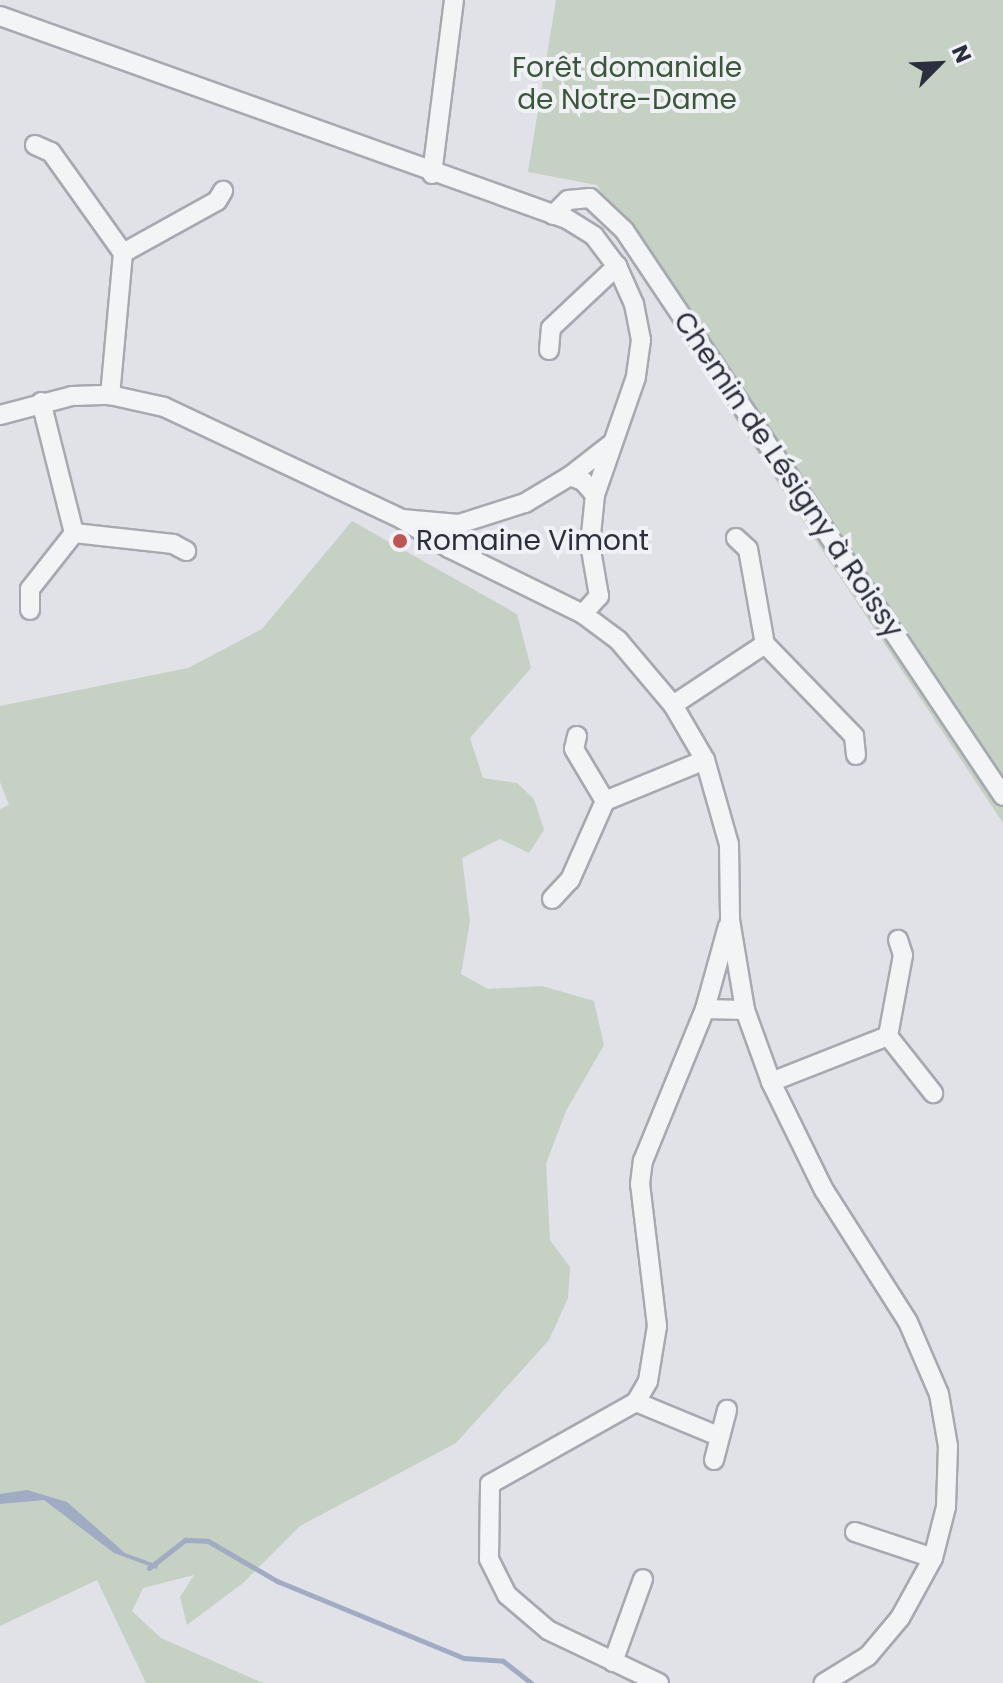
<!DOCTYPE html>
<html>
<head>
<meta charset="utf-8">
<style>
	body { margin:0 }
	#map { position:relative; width:1003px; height:1683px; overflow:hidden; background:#e1e2e8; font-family:Poppins,sans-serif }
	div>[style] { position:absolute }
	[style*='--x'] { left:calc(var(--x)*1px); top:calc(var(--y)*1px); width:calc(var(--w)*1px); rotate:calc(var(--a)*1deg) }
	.green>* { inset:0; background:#c4d1c3 }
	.water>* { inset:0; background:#a0acc4 }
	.stream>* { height:5px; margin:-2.5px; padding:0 2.5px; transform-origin:2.5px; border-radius:2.5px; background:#a0acc4 }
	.roads { filter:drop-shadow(2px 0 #a7a9b1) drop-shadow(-2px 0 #a7a9b1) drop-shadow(0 2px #a7a9b1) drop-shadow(0 -2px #a7a9b1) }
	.minor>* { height:18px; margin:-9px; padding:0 9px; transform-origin:9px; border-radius:9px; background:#f3f4f6 }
	.dots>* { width:22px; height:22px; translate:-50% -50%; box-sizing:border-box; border:4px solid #f0f1f5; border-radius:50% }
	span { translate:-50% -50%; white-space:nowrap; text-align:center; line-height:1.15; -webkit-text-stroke:8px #f0f1f5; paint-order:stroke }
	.park-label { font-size:28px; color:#3b573a }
	.street-label { font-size:28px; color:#2b2f3d }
	.poi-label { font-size:28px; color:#2b2f3d }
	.left { translate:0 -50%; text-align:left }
	.north { position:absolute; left:899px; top:24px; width:80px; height:80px; -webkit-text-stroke:6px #f0f1f5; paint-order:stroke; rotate:66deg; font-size:22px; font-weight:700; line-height:32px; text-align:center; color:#2b2f3d }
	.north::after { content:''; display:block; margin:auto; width:28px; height:36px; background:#2b2f3d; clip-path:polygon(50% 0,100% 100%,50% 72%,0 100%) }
</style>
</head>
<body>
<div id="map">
	<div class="green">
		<div style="clip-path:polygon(556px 0,1003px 0,1003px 823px,724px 402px,597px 185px,528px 172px)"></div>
		<div style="clip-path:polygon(352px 521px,517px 614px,531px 668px,470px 738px,483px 778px,517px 783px,534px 799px,544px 830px,529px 853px,500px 839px,462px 858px,470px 921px,461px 974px,488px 989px,542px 986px,594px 1001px,604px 1045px,566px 1111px,546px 1164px,550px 1240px,570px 1267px,568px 1298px,549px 1340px,456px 1443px,300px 1526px,243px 1583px,187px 1625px,180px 1597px,194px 1575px,143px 1588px,132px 1611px,161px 1638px,263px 1683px,146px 1683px,97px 1580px,0 1626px,0 809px,9px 805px,0 782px,0 706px,188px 668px,262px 629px)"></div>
	</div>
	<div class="water">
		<div style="clip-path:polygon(27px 1490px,67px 1502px,125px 1553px,158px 1565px,157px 1569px,114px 1553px,44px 1500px,0 1504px,0 1494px)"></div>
	</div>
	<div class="stream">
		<div style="--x:149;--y:1568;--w:46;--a:-37.9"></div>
		<div style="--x:185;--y:1540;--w:23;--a:2"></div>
		<div style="--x:208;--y:1541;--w:80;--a:30.1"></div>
		<div style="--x:277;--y:1581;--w:202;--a:22.4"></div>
		<div style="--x:464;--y:1658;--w:39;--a:4"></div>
		<div style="--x:503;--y:1661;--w:36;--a:38"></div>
	</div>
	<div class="roads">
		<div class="minor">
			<div style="--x:0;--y:16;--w:602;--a:19.7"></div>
			<div style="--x:567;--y:219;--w:32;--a:32"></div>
			<div style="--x:594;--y:236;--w:38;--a:53"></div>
			<div style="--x:617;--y:266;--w:42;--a:65.9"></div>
			<div style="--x:634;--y:304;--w:37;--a:79"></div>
			<div style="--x:641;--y:340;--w:37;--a:98"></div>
			<div style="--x:636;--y:377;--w:125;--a:109.2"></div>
			<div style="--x:35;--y:145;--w:17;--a:24"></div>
			<div style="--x:51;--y:152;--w:124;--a:54.5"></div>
			<div style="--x:123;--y:253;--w:143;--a:95.2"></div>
			<div style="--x:432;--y:174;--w:175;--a:-82.8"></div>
			<div style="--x:553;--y:215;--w:21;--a:-45"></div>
			<div style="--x:568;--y:200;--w:22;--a:-5"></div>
			<div style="--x:590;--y:198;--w:47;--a:43.3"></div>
			<div style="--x:624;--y:230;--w:681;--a:56.19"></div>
			<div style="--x:123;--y:253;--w:107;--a:-29"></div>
			<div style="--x:217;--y:201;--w:12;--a:-59"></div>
			<div style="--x:549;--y:350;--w:22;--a:-85"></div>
			<div style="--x:551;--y:328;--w:91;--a:-43.2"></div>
			<div style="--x:0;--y:415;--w:74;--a:-14.8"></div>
			<div style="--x:72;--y:396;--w:38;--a:-2"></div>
			<div style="--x:110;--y:395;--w:55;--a:12.5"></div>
			<div style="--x:164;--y:407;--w:263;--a:25.2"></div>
			<div style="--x:402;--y:519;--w:55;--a:31.7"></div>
			<div style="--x:570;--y:476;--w:52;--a:-38"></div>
			<div style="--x:402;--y:519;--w:57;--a:5"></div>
			<div style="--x:459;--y:524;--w:69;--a:-17.7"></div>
			<div style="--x:525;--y:503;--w:52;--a:-31"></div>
			<div style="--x:570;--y:476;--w:14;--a:21"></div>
			<div style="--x:583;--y:481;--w:18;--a:49"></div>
			<div style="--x:595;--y:495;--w:49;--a:95.8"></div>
			<div style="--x:590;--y:544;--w:53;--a:80.2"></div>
			<div style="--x:599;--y:596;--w:24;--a:132"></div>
			<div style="--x:583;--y:614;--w:149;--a:-153.8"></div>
			<div style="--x:449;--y:548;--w:26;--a:-67"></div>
			<div style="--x:74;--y:533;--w:100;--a:6.3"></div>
			<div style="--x:173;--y:544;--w:15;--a:28"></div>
			<div style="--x:736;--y:538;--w:16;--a:43"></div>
			<div style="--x:748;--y:549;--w:97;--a:79.9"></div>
			<div style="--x:30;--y:610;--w:21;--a:-90"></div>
			<div style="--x:30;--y:589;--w:71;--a:-51.8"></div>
			<div style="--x:74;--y:533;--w:135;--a:-104.1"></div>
			<div style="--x:583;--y:614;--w:44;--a:36.6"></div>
			<div style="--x:618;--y:640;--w:85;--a:49.8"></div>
			<div style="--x:673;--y:705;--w:64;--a:59.8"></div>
			<div style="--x:705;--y:760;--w:87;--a:74.1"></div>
			<div style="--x:729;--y:844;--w:76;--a:89.2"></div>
			<div style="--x:730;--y:920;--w:91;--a:80.5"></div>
			<div style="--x:745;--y:1010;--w:77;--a:70.1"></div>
			<div style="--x:771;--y:1082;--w:120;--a:63.9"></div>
			<div style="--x:824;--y:1190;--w:156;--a:57.5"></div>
			<div style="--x:908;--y:1322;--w:78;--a:66.7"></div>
			<div style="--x:939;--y:1394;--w:53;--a:80.2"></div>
			<div style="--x:948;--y:1446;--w:61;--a:91.9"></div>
			<div style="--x:946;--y:1507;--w:53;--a:104.3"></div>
			<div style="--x:933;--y:1558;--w:68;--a:118.8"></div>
			<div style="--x:900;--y:1618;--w:50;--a:130.1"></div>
			<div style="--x:868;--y:1656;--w:52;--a:148.5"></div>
			<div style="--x:673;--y:705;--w:110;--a:-33.5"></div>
			<div style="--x:765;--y:644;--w:128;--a:45.9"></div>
			<div style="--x:854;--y:736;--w:19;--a:84"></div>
			<div style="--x:577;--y:736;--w:13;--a:103"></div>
			<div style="--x:574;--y:749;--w:61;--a:59.2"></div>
			<div style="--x:552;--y:899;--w:26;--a:-47"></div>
			<div style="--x:570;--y:880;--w:86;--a:-66.1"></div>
			<div style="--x:605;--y:801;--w:108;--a:-22.3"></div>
			<div style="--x:705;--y:1009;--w:40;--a:1.4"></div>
			<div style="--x:888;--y:1036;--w:82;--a:-79.5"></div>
			<div style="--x:903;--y:955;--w:16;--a:-108"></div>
			<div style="--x:771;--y:1082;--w:126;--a:-21.5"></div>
			<div style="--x:888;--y:1036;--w:73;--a:51.7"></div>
			<div style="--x:636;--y:1402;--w:89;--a:22.5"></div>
			<div style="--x:714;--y:1460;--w:52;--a:-75.4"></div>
			<div style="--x:855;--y:1532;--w:82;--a:18.4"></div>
			<div style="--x:613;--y:1662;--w:88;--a:-70.1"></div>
			<div style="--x:659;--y:1683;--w:123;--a:-154.5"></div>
			<div style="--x:548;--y:1630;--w:54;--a:-139.5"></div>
			<div style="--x:507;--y:1595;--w:40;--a:-116.6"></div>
			<div style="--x:489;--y:1559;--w:75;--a:-89.2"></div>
			<div style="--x:490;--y:1484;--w:167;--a:-29.3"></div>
			<div style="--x:636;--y:1402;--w:24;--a:-60"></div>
			<div style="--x:648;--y:1381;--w:56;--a:-80.7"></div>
			<div style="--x:657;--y:1326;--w:143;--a:-96.8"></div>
			<div style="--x:640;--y:1184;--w:23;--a:-83"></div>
			<div style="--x:643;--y:1161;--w:164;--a:-67.8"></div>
			<div style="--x:705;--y:1009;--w:86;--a:-74.5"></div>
		</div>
	</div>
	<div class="dots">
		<div style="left:400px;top:541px;background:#bf5454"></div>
	</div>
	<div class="park-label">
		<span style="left:627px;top:84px">Forêt domaniale<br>de Notre-Dame</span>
	</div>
	<div class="street-label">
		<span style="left:788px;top:475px;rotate:56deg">Chemin de Lésigny à Roissy</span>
	</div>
	<div class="poi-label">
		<span class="left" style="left:416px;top:541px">Romaine Vimont</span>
	</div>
	<div class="north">N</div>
</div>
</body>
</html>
